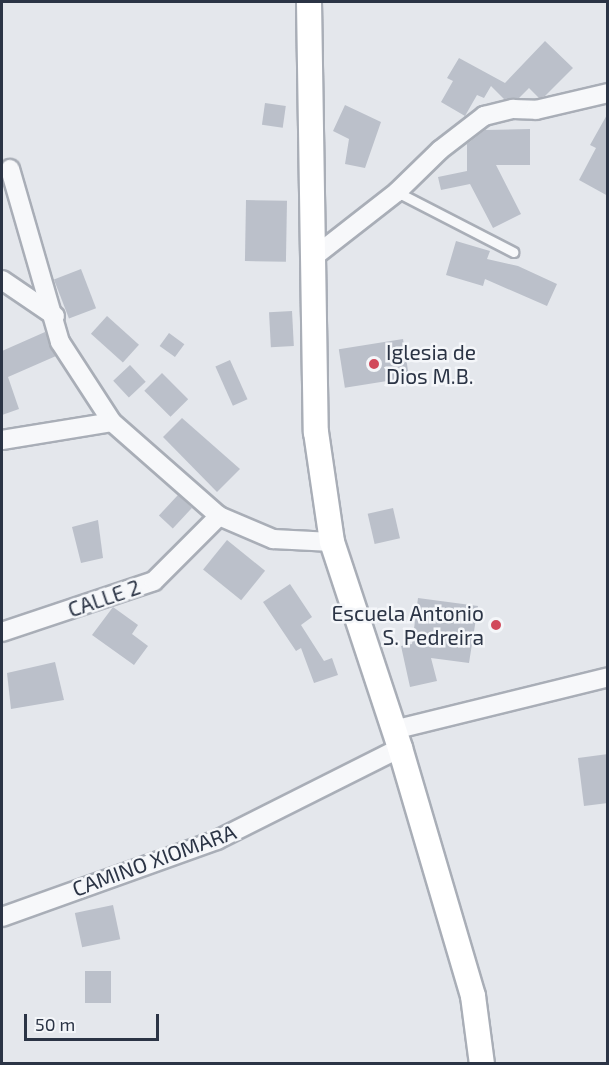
<!DOCTYPE html>
<html>
<head>
<meta charset="utf-8">
<style>
	body { margin:0 }
	#map { position:relative; width:609px; height:1065px; overflow:hidden; background:#e4e7ec; font-family:"Exo 2",sans-serif }
	div>[style] { position:absolute }
	[style*='--x'] { left:calc(var(--x)*1px); top:calc(var(--y)*1px); width:calc(var(--w)*1px); rotate:calc(var(--a)*1deg) }
	.building>* { inset:0; background:#bbc0ca; transform-origin:0 0 }
	.roads { filter:drop-shadow(2px 0 #a9aeb7) drop-shadow(-2px 0 #a9aeb7) drop-shadow(0 2px #a9aeb7) drop-shadow(0 -2px #a9aeb7) }
	.lane>* { height:9px; margin:-4.5px; padding:0 4.5px; transform-origin:4.5px; border-radius:4.5px; background:#f7f8fa }
	.street>* { height:18px; margin:-9px; padding:0 9px; transform-origin:9px; border-radius:9px; background:#f7f8fa }
	.secondary>* { height:24px; margin:-12px; padding:0 12px; transform-origin:12px; border-radius:12px; background:#fff }
	.dots>* { width:16px; height:16px; translate:-50% -50%; box-sizing:border-box; border:3px solid #f4f6f9; border-radius:50% }
	span { translate:-50% -50%; white-space:nowrap; text-align:center; line-height:1.15; -webkit-text-stroke:5px #f4f6f9; paint-order:stroke }
	.poi-label { font-size:21px; color:#2b3445 }
	.left { translate:0 -50%; text-align:left }
	.right { translate:-100% -50%; text-align:right }
	.street-label { font-size:21px; color:#2b3445 }
	.frame { position:absolute; inset:0; border:3px solid #2b3445; pointer-events:none }
	.scale { position:absolute; left:24px; top:1014px; width:135px; height:27px; box-sizing:border-box; border:3px solid #2b3445; border-top:0; padding-left:8px; font-size:18px; line-height:21px; white-space:nowrap; color:#2b3445; -webkit-text-stroke:4px #f4f6f9; paint-order:stroke }
</style>
</head>
<body>
<div id="map">
	<div class="building">
		<div style="clip-path:polygon(545px 41px,573px 68px,545px 96px,539px 98px,529px 88px,519px 98px,504px 99px,491px 86px,484px 98px,477px 95px,465px 116px,441px 102px,453px 81px,447px 78px,459px 58px,505px 83px)"></div>
		<div style="left:265px;top:103px;width:21px;height:22px;rotate:8deg"></div>
		<div style="clip-path:polygon(345px 105px,381px 122px,365px 168px,345px 164px,349px 139px,333px 131px)"></div>
		<div style="clip-path:polygon(608px 113px,608px 196px,579px 180px,596px 148px,590px 145px)"></div>
		<div style="clip-path:polygon(530px 129px,530px 165px,496px 165px,521px 214px,493px 228px,470px 184px,441px 190px,438px 177px,467px 171px,467px 144px,485px 130px)"></div>
		<div style="left:246px;top:200px;width:41px;height:61px;rotate:1deg"></div>
		<div style="clip-path:polygon(456px 241px,490px 251px,487px 259px,518px 266px,557px 284px,547px 306px,485px 279px,483px 286px,446px 275px)"></div>
		<div style="left:81px;top:269px;width:42px;height:29px;rotate:69deg"></div>
		<div style="left:292px;top:311px;width:35px;height:23px;rotate:87deg"></div>
		<div style="left:107px;top:316px;width:43px;height:24px;rotate:42deg"></div>
		<div style="clip-path:polygon(45px 332px,56px 356px,8px 377px,19px 409px,2px 415px,2px 351px)"></div>
		<div style="left:169px;top:333px;width:19px;height:16px;rotate:36deg"></div>
		<div style="left:403px;top:339px;width:39px;height:65px;rotate:81deg"></div>
		<div style="left:230px;top:360px;width:43px;height:16px;rotate:66deg"></div>
		<div style="left:130px;top:365px;width:23px;height:23px;rotate:47deg"></div>
		<div style="left:162px;top:373px;width:37px;height:25px;rotate:45deg"></div>
		<div style="clip-path:polygon(182px 418px,240px 469px,217px 492px,163px 437px)"></div>
		<div style="left:178px;top:495px;width:19px;height:28px;rotate:43deg"></div>
		<div style="left:393px;top:508px;width:31px;height:26px;rotate:77deg"></div>
		<div style="clip-path:polygon(98px 520px,103px 558px,81px 563px,72px 527px)"></div>
		<div style="left:227px;top:540px;width:49px;height:38px;rotate:39deg"></div>
		<div style="clip-path:polygon(290px 584px,312px 617px,301px 625px,324px 661px,332px 658px,338px 675px,314px 683px,301px 648px,296px 651px,263px 602px)"></div>
		<div style="clip-path:polygon(418px 598px,478px 606px,469px 663px,431px 658px,437px 681px,410px 687px,401px 646px,412px 644px)"></div>
		<div style="clip-path:polygon(113px 607px,138px 625px,132px 634px,148px 646px,134px 665px,92px 635px)"></div>
		<div style="clip-path:polygon(55px 662px,64px 700px,11px 709px,7px 673px)"></div>
		<div style="clip-path:polygon(608px 754px,608px 803px,584px 806px,578px 758px)"></div>
		<div style="left:113px;top:905px;width:35px;height:39px;rotate:78deg"></div>
		<div style="left:111px;top:971px;width:32px;height:26px;rotate:90deg"></div>
	</div>
	<div class="roads">
		<div class="lane">
			<div style="--x:397;--y:192;--w:131;--a:27.3"></div>
		</div>
		<div class="street">
			<div style="--x:10;--y:169;--w:180;--a:73.9"></div>
			<div style="--x:60;--y:342;--w:95;--a:57"></div>
			<div style="--x:315;--y:256;--w:104;--a:-38"></div>
			<div style="--x:397;--y:192;--w:60;--a:-44.3"></div>
			<div style="--x:440;--y:150;--w:56;--a:-37.7"></div>
			<div style="--x:484;--y:116;--w:30;--a:-14"></div>
			<div style="--x:513;--y:109;--w:23;--a:2"></div>
			<div style="--x:536;--y:110;--w:74;--a:-13.3"></div>
			<div style="--x:2;--y:280;--w:64;--a:34.2"></div>
			<div style="--x:2;--y:440;--w:111;--a:-9.3"></div>
			<div style="--x:112;--y:422;--w:142;--a:41.3"></div>
			<div style="--x:219;--y:516;--w:59;--a:23.1"></div>
			<div style="--x:273;--y:539;--w:59;--a:2.9"></div>
			<div style="--x:2;--y:632;--w:160;--a:-18.5"></div>
			<div style="--x:154;--y:581;--w:92;--a:-45"></div>
			<div style="--x:393;--y:730;--w:221;--a:-13.8"></div>
			<div style="--x:2;--y:917;--w:228;--a:-19.7"></div>
			<div style="--x:217;--y:840;--w:205;--a:-26.7"></div>
		</div>
		<div class="secondary">
			<div style="--x:309;--y:2;--w:430;--a:89.1"></div>
			<div style="--x:316;--y:432;--w:111;--a:81.7"></div>
			<div style="--x:332;--y:542;--w:217;--a:71.7"></div>
			<div style="--x:400;--y:748;--w:259;--a:73.6"></div>
			<div style="--x:473;--y:996;--w:69;--a:82.5"></div>
		</div>
	</div>
	<div class="dots">
		<div style="left:374px;top:364px;background:#d1495b"></div>
		<div style="left:496px;top:625px;background:#d1495b"></div>
	</div>
	<div class="poi-label">
		<span class="left" style="left:386px;top:364px">Iglesia de<br>Dios M.B.</span>
		<span class="right" style="left:484px;top:625px">Escuela Antonio<br>S. Pedreira</span>
	</div>
	<div class="street-label">
		<span style="left:104px;top:598px;rotate:-19deg">CALLE 2</span>
		<span style="left:154px;top:860px;rotate:-20deg">CAMINO XIOMARA</span>
	</div>
	<div class="frame"></div>
	<div class="scale">50 m</div>
</div>
</body>
</html>
